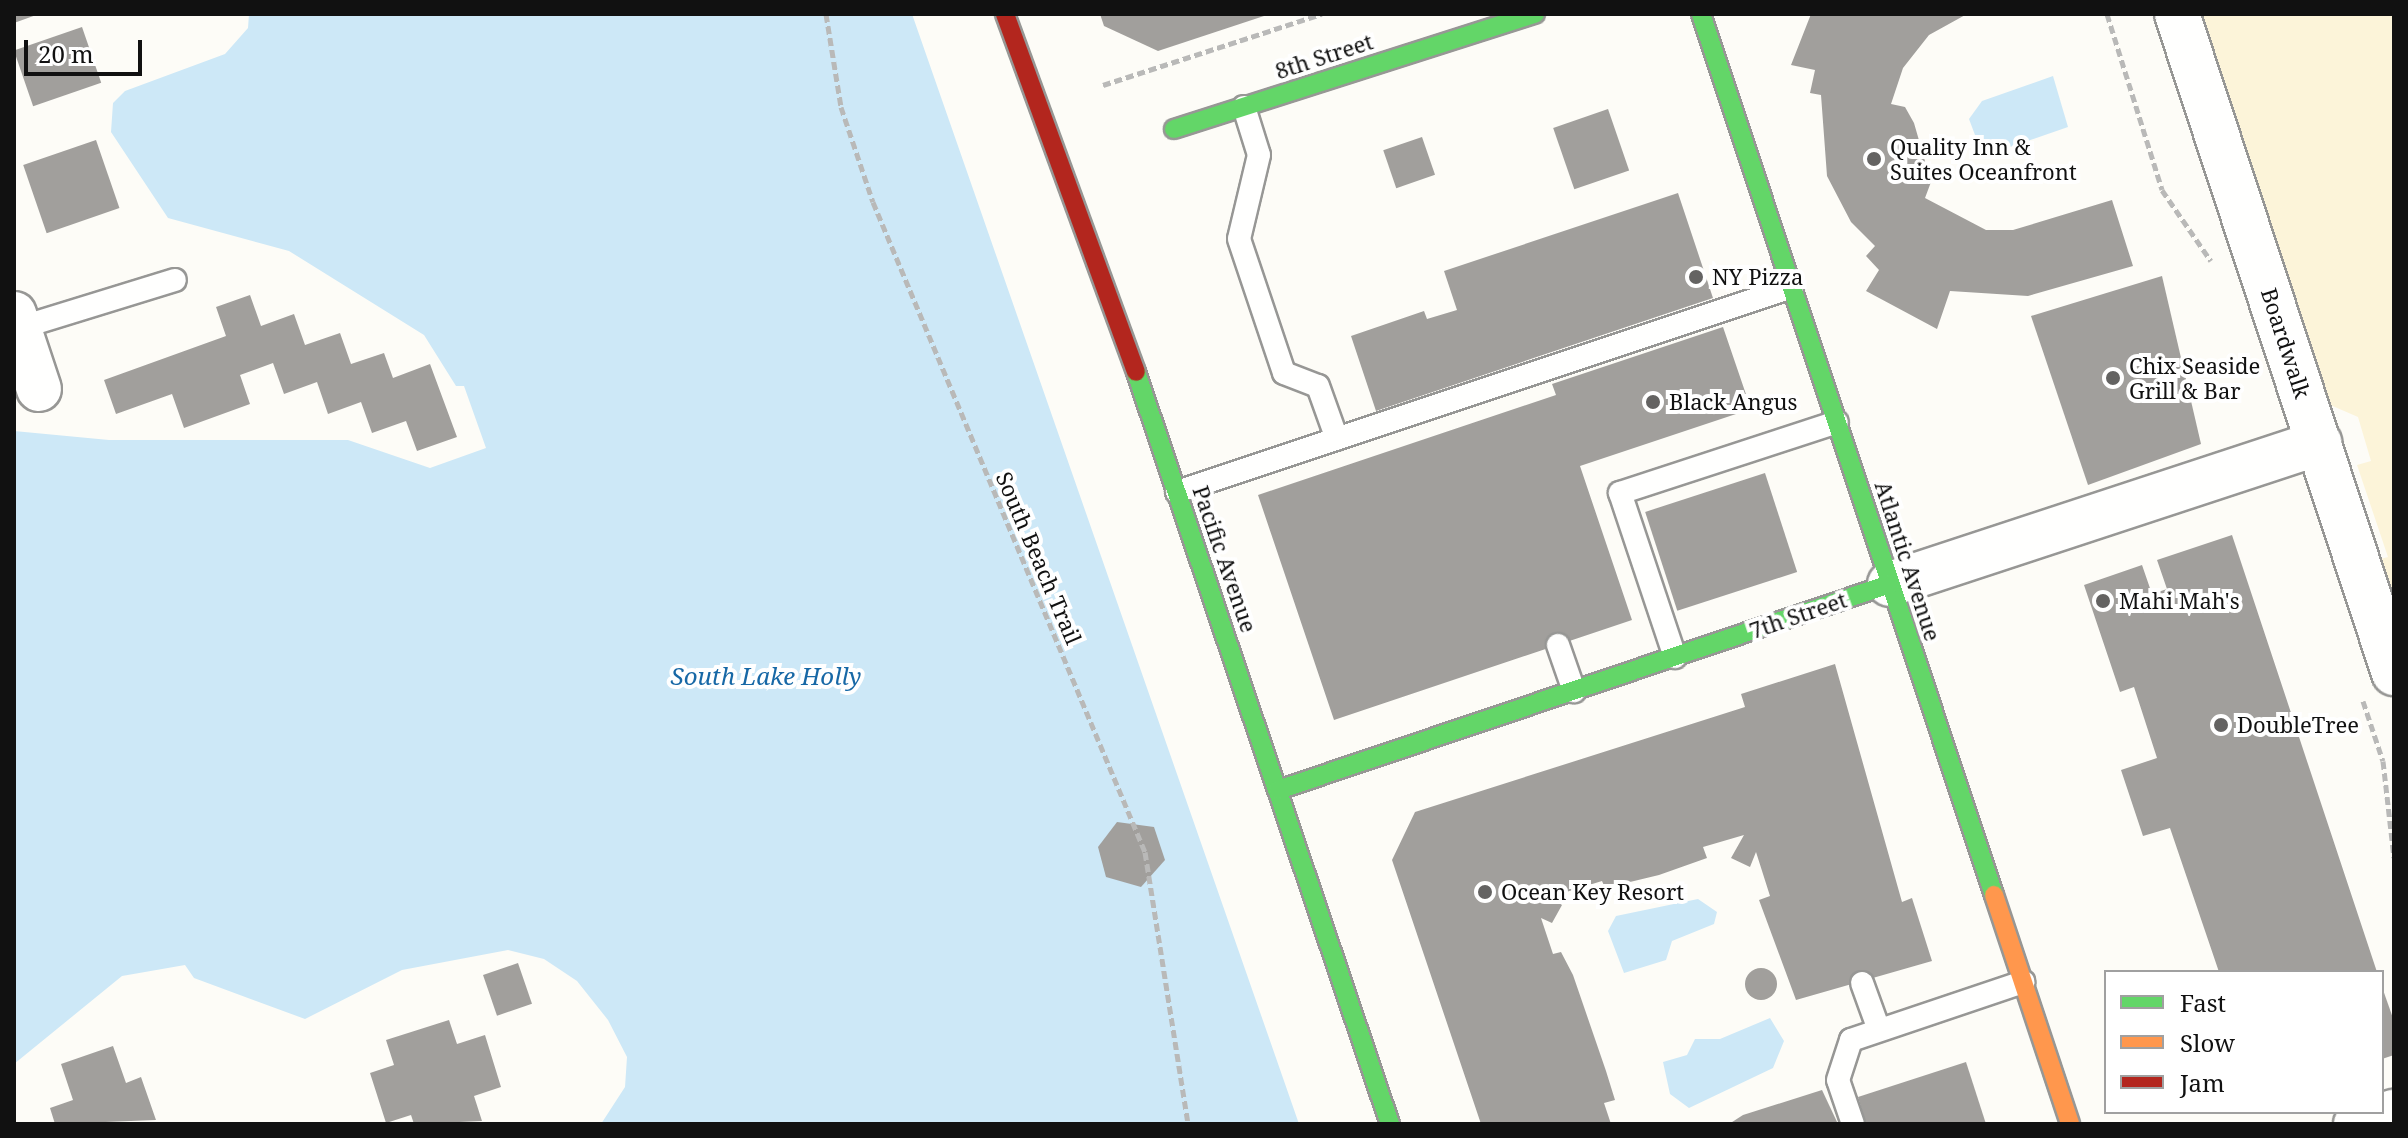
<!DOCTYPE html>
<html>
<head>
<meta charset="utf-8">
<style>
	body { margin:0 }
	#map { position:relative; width:2408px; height:1138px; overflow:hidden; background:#fdfcf7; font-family:"Noto Serif",serif }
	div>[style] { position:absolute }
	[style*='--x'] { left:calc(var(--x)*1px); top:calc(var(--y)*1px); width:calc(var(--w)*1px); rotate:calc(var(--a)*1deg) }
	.sand>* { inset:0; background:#fcf4d9 }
	.water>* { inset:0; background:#cde8f7 }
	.building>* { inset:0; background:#a19f9c; transform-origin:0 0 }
	.round { border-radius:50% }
	.path>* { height:5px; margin-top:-2.5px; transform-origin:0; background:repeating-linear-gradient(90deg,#b9b9b8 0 8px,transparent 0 12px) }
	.roads { filter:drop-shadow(2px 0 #979795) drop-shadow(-2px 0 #979795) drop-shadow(0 2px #979795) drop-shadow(0 -2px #979795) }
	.lane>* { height:22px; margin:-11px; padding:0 11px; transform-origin:11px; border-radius:11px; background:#fffffe }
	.street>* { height:44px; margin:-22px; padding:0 22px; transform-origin:22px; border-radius:22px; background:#fffffe }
	.fast>* { height:18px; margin:-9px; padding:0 9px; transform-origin:9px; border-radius:9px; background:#63d668 }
	.slow>* { height:18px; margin:-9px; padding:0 9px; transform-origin:9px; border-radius:9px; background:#ff974d }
	.jam>* { height:18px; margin:-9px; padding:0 9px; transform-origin:9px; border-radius:9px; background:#b3261e }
	.dots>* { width:22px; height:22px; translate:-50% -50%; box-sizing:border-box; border:4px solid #fff; border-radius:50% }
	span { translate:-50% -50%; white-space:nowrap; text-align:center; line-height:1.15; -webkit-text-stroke:8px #fff; paint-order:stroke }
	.street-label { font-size:22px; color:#111 }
	.poi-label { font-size:22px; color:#111 }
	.left { translate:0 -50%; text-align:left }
	.water-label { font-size:24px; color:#1768a6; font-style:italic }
	.frame { position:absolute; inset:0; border:16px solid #111; pointer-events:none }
	.legend { position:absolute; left:2104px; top:970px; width:280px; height:144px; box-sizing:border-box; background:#fff; border:2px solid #a0a0a0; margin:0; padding:10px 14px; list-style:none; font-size:24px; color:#111 }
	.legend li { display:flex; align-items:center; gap:16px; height:40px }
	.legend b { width:40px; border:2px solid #a0a0a0 }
	.scale { position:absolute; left:24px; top:40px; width:118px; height:36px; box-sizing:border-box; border:4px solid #111; border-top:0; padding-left:10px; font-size:24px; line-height:28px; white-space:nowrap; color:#111; -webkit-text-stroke:6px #fff; paint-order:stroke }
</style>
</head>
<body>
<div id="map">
	<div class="sand">
		<div style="clip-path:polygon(2196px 14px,2394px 14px,2394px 609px,2377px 560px,2388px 557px,2357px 465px,2371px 461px,2358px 417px,2328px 404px)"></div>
	</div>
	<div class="water">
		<div style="clip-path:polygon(249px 14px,912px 14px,1299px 1124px,601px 1124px,625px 1087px,627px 1057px,608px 1020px,577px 981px,544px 959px,508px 950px,402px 970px,305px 1019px,194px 978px,185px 965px,122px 976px,14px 1064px,14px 431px,109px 440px,348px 440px,430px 468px,486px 448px,464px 386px,456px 386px,424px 335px,289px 251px,168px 218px,111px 132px,113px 103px,125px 91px,225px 54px,248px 28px)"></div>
		<div style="clip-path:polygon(2053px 76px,2068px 127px,2007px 148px,1978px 143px,1969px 119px,1982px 101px)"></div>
		<div style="clip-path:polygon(1698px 899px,1717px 912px,1714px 924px,1672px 941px,1666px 960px,1624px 973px,1608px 931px,1616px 916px)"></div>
		<div style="clip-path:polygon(1770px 1018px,1784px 1041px,1773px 1068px,1689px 1108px,1670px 1094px,1663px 1062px,1687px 1055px,1695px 1039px,1720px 1039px)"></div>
	</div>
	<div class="building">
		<div style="clip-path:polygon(14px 14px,39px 14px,14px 23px)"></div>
		<div style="clip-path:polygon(1100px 14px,1267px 14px,1267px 15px,1158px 51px,1104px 26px)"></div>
		<div style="clip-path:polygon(1811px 14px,1967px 14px,1929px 35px,1903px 68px,1891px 104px,1905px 107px,1914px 123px,1931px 182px,1925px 198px,1986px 230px,2013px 230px,2112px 200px,2133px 266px,2028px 296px,1950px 291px,1937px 329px,1866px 291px,1879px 270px,1866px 256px,1875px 246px,1851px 222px,1827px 176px,1821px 95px,1810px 93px,1815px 70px,1791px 65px)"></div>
		<div style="left:82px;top:27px;width:59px;height:72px;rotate:71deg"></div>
		<div style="left:1608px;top:109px;width:65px;height:58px;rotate:71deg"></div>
		<div style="left:1422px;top:137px;width:40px;height:41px;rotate:71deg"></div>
		<div style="left:96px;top:140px;width:72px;height:77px;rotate:71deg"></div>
		<div style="clip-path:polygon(1678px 193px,1713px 298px,1376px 411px,1351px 336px,1424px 311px,1427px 319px,1457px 310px,1444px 271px)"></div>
		<div style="clip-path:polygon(2162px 276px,2201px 444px,2088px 485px,2031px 316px)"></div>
		<div style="clip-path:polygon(250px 295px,261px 326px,294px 314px,305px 345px,340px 333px,351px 364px,384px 353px,393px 378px,430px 364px,457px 437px,417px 451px,406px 421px,372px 433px,361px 402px,328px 414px,317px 382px,284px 394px,273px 363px,240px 375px,250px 404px,184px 428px,172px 394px,116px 414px,104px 380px,226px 336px,216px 307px)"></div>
		<div style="clip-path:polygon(1723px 327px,1751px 409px,1580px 466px,1632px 620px,1334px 720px,1258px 495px,1556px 395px,1552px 384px)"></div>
		<div style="left:1765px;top:473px;width:104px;height:126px;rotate:72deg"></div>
		<div style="clip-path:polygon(2232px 535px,2377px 972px,2219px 972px,2170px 828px,2143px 836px,2121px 770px,2157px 758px,2134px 687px,2120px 692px,2084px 585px,2142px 565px,2152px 594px,2167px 589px,2157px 560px)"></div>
		<div style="clip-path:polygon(1835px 664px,1902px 902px,1912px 898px,1932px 961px,1796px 1000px,1759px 900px,1770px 896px,1756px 852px,1750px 867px,1731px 858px,1744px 835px,1703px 847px,1707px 858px,1659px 875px,1605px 888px,1602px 881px,1550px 897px,1562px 905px,1552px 923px,1541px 918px,1553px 954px,1561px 952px,1573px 975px,1606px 1071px,1615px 1100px,1604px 1103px,1611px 1124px,1481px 1124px,1392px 860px,1415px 812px,1745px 707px,1741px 694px)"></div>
		<div style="clip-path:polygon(1117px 822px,1154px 827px,1165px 860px,1141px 887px,1106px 877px,1098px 847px)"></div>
		<div style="left:518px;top:963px;width:43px;height:37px;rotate:71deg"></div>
		<div class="round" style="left:1745px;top:968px;width:32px;height:32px"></div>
		<div style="clip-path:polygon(2382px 987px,2394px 1021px,2394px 1055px,2382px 1059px)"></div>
		<div style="clip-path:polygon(449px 1020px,457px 1044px,485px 1035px,501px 1087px,474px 1096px,482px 1121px,414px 1124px,411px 1115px,386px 1123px,370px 1073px,394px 1065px,386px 1040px)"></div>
		<div style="clip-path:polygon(113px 1046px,126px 1083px,141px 1077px,156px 1120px,55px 1124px,50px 1108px,73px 1100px,61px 1064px)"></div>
		<div style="clip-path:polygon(1966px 1062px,1986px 1124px,1866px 1124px,1858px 1097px)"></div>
		<div style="clip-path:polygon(1822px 1090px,1838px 1124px,1729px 1124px,1743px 1115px)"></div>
	</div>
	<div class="path">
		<div style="--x:826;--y:14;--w:94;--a:80.8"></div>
		<div style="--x:841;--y:107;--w:100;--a:71.4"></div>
		<div style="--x:873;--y:202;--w:705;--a:67.29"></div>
		<div style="--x:1145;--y:852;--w:275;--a:81"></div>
		<div style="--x:2107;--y:14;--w:184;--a:72.6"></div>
		<div style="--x:2162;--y:190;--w:86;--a:55.4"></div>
		<div style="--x:1103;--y:85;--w:230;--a:-18"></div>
		<div style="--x:2363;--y:701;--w:63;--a:71.6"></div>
		<div style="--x:2383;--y:761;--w:97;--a:83.5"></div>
	</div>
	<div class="roads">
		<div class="lane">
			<div style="--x:1244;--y:107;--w:50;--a:72.6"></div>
			<div style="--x:1259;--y:155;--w:86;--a:103.4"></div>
			<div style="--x:1239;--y:239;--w:141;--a:71.4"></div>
			<div style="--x:1284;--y:373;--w:36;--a:21"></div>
			<div style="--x:1318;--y:386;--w:56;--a:70.3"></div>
			<div style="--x:19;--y:328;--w:163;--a:-17.1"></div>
			<div style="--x:1177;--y:492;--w:648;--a:-18.43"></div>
			<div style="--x:1558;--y:645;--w:49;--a:70.8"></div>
			<div style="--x:1675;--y:657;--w:173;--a:-108.5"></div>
			<div style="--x:1620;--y:493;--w:228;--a:-18.1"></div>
			<div style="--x:1862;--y:983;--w:50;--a:70.1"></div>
			<div style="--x:1853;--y:1124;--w:46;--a:-108.8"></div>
			<div style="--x:1838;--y:1080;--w:42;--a:-72"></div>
			<div style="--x:1851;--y:1040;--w:182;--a:-18.6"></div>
		</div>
		<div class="street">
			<div style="--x:2177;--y:14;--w:694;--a:71.77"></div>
			<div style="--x:14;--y:314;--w:79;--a:71.6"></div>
			<div style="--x:1890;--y:584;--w:452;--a:-18.2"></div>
			<div style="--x:2356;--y:1124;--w:40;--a:-18"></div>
		</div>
		<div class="fast">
			<div style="--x:1701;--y:14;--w:928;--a:71.6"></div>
			<div style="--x:1174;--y:129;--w:379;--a:-17.7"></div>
			<div style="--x:1136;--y:372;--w:794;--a:71.34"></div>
			<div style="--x:1278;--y:790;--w:646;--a:-18.6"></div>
		</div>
		<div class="slow">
			<div style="--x:1994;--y:895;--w:241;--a:71.6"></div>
		</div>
		<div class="jam">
			<div style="--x:1005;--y:14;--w:381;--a:69.9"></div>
		</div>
	</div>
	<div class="dots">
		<div style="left:1874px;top:159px;background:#646362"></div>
		<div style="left:1696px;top:277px;background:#646362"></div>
		<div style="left:2113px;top:378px;background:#646362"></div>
		<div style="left:1653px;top:402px;background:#646362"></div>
		<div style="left:2103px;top:601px;background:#646362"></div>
		<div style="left:2221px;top:725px;background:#646362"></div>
		<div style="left:1485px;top:892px;background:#646362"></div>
	</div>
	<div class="street-label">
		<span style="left:1324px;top:56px;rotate:-18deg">8th Street</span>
		<span style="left:2286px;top:343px;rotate:72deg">Boardwalk</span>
		<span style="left:1039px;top:558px;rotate:67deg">South Beach Trail</span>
		<span style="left:1225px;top:559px;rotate:71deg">Pacific Avenue</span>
		<span style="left:1908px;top:561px;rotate:72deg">Atlantic Avenue</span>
		<span style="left:1798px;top:615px;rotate:-19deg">7th Street</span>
	</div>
	<div class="poi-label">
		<span class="left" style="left:1890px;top:159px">Quality Inn &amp;<br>Suites Oceanfront</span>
		<span class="left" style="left:1712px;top:277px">NY Pizza</span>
		<span class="left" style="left:2129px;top:378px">Chix Seaside<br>Grill &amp; Bar</span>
		<span class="left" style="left:1669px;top:402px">Black Angus</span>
		<span class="left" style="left:2119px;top:601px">Mahi Mah's</span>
		<span class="left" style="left:2237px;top:725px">DoubleTree</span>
		<span class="left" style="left:1501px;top:892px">Ocean Key Resort</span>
	</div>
	<div class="water-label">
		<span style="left:766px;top:676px">South Lake Holly</span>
	</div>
	<div class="frame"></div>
	<ul class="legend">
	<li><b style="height:10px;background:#63d668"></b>Fast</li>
	<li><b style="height:10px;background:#ff974d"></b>Slow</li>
	<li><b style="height:10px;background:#b3261e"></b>Jam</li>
	</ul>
	<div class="scale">20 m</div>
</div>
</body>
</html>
